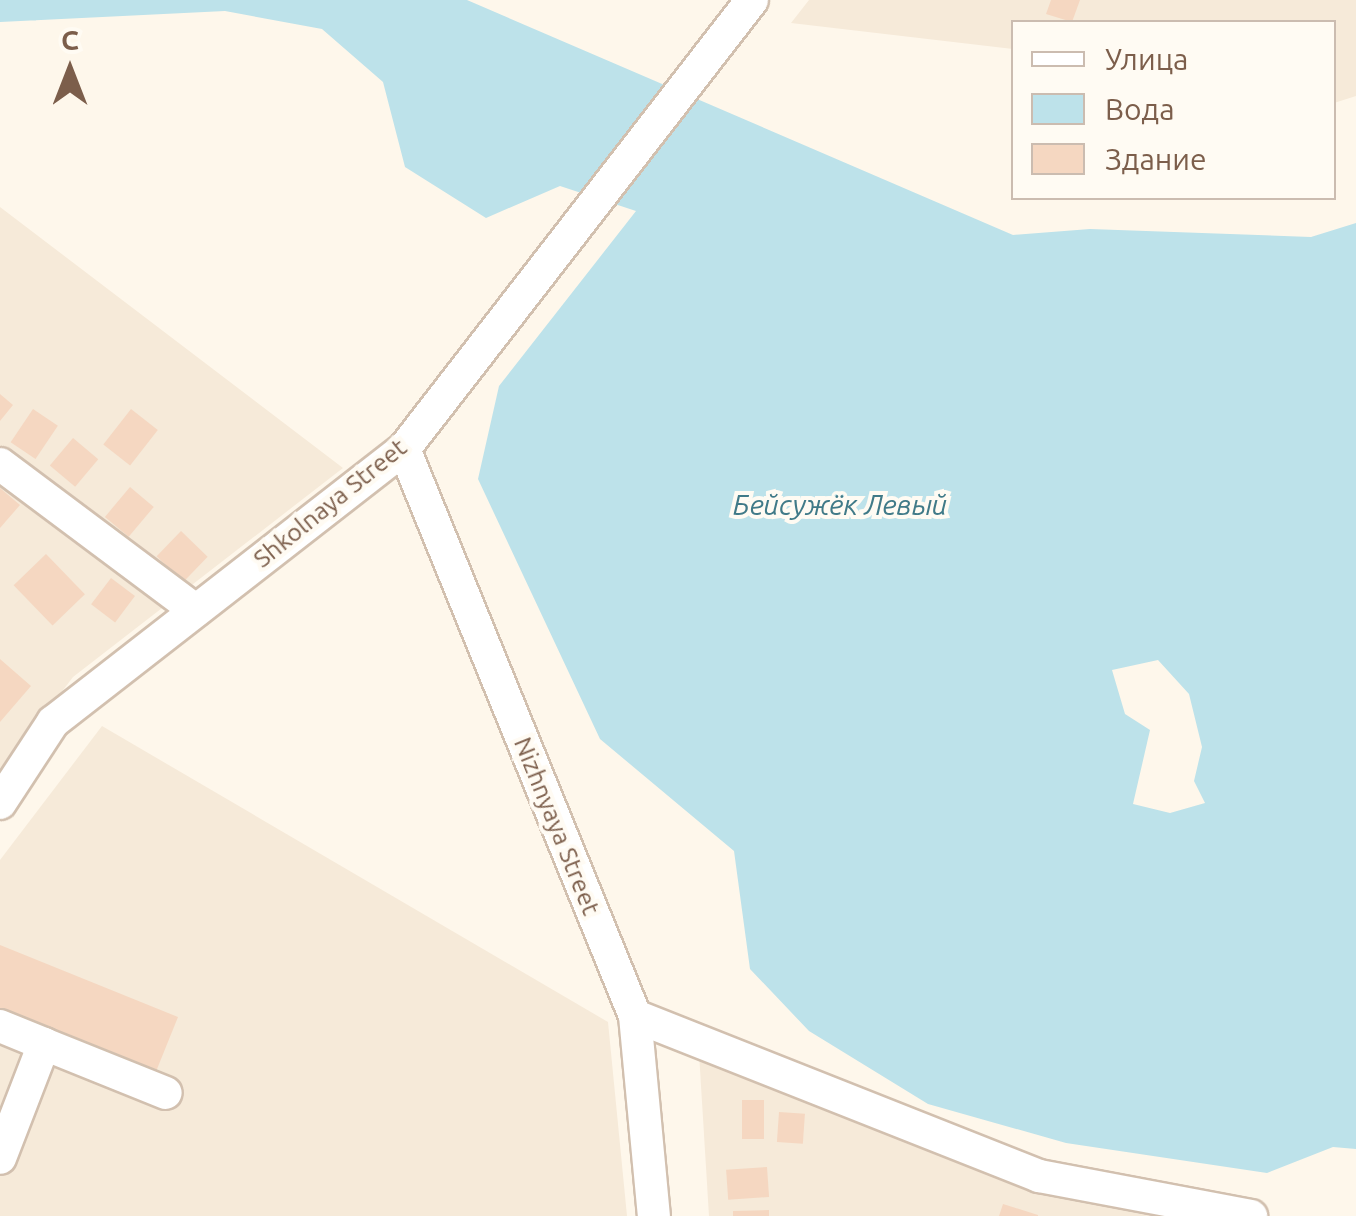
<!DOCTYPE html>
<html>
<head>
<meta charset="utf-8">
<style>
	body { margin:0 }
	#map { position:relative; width:1356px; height:1216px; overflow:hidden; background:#fef7eb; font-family:Ubuntu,sans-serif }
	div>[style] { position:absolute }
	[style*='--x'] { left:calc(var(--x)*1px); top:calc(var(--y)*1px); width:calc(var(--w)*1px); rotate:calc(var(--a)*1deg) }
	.residential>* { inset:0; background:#f6ead9 }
	.water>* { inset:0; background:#bde2ea }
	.building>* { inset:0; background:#f5d7c1; transform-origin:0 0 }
	.roads { filter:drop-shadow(2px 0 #d2c0af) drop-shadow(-2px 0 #d2c0af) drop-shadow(0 2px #d2c0af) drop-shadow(0 -2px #d2c0af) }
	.minor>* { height:32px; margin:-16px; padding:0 16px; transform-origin:16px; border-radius:16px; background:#fff }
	span { translate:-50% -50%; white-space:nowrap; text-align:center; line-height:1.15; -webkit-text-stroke:8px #fffbf3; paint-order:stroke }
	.street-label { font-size:25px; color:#7c5e4b }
	.water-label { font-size:28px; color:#407a88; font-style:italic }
	.legend { position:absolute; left:1011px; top:20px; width:325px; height:180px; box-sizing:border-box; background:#fffbf3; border:2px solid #cbbcb0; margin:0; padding:12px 18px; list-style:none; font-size:30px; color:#7c5e4b }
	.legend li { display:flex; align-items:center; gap:20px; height:50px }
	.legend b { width:50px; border:2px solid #cbbcb0 }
	.north { position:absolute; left:20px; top:20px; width:100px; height:100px; -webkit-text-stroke:8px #fffbf3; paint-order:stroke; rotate:0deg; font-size:28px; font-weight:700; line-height:40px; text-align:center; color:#7c5e4b }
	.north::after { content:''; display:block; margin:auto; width:35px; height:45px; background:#7c5e4b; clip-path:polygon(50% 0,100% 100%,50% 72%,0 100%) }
</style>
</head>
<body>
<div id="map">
	<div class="residential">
		<div style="clip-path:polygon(809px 0,1356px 0,1356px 96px,1334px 103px,1334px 22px,1014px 22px,1013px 49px,791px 23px)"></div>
		<div style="clip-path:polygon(0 207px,343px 468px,73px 677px,0 773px)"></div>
		<div style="clip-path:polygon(102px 726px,608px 1022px,627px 1216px,0 1216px,0 860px)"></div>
		<div style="clip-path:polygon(699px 1053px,1179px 1216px,709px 1216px)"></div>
	</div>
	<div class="water">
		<div style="clip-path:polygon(evenodd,0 0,467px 0,1013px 235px,1090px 229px,1311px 237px,1356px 223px,1356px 1149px,1333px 1147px,1267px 1173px,1066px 1143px,928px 1104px,809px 1031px,750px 969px,734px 851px,600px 739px,478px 479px,499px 386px,636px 211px,560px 186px,486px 218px,405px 167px,383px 82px,322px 29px,225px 11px,0 22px,0 0,1158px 660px,1189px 694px,1202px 747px,1194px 781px,1205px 803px,1170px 813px,1133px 804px,1150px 730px,1125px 714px,1112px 670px,1158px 660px)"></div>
	</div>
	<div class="building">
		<div style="clip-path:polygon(1051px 0,1080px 0,1072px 22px,1046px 14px)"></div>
		<div style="clip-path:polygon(0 394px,13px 405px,0 421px)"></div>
		<div style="left:33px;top:409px;width:30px;height:40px;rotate:34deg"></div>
		<div style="left:131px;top:409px;width:34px;height:45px;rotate:38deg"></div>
		<div style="left:73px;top:438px;width:33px;height:36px;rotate:40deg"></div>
		<div style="left:130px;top:487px;width:31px;height:39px;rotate:40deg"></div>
		<div style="clip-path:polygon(0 488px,20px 505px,0 528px)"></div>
		<div style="left:181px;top:531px;width:37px;height:35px;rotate:44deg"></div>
		<div style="left:46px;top:554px;width:56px;height:45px;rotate:46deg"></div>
		<div style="left:111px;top:578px;width:30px;height:33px;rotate:37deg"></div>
		<div style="clip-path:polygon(0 659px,31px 686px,0 722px)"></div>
		<div style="clip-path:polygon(0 945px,178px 1017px,155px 1074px,0 1012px)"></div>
		<div style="left:742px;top:1100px;width:22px;height:39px"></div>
		<div style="left:779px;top:1112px;width:26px;height:30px;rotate:4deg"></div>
		<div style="left:767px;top:1167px;width:30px;height:41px;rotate:86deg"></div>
		<div style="clip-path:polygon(1003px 1204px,1038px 1215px,1038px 1216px,999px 1216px)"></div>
		<div style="clip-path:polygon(769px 1210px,769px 1216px,733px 1216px,733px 1211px)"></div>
	</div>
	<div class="roads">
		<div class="minor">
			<div style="--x:404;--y:449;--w:612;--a:67.83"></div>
			<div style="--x:635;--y:1016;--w:201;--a:84.6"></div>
			<div style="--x:0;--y:464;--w:244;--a:36.8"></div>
			<div style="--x:0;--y:803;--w:97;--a:-56.8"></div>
			<div style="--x:53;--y:722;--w:445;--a:-37.9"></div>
			<div style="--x:404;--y:449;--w:568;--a:-52.22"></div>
			<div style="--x:635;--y:1016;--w:435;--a:21.6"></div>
			<div style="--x:1039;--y:1176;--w:216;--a:10.7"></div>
			<div style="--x:0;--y:1026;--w:48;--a:22.2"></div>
			<div style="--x:44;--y:1044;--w:122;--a:111.1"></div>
			<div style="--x:44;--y:1044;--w:131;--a:21.9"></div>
		</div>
	</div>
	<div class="street-label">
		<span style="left:330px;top:503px;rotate:-39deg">Shkolnaya Street</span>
		<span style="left:557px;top:826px;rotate:68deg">Nizhnyaya Street</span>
	</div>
	<div class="water-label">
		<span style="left:840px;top:505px">Бейсужёк Левый</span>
	</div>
	<ul class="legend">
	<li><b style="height:12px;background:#fff"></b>Улица</li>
	<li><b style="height:28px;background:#bde2ea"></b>Вода</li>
	<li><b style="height:28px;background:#f5d7c1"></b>Здание</li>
	</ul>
	<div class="north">С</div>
</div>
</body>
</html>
